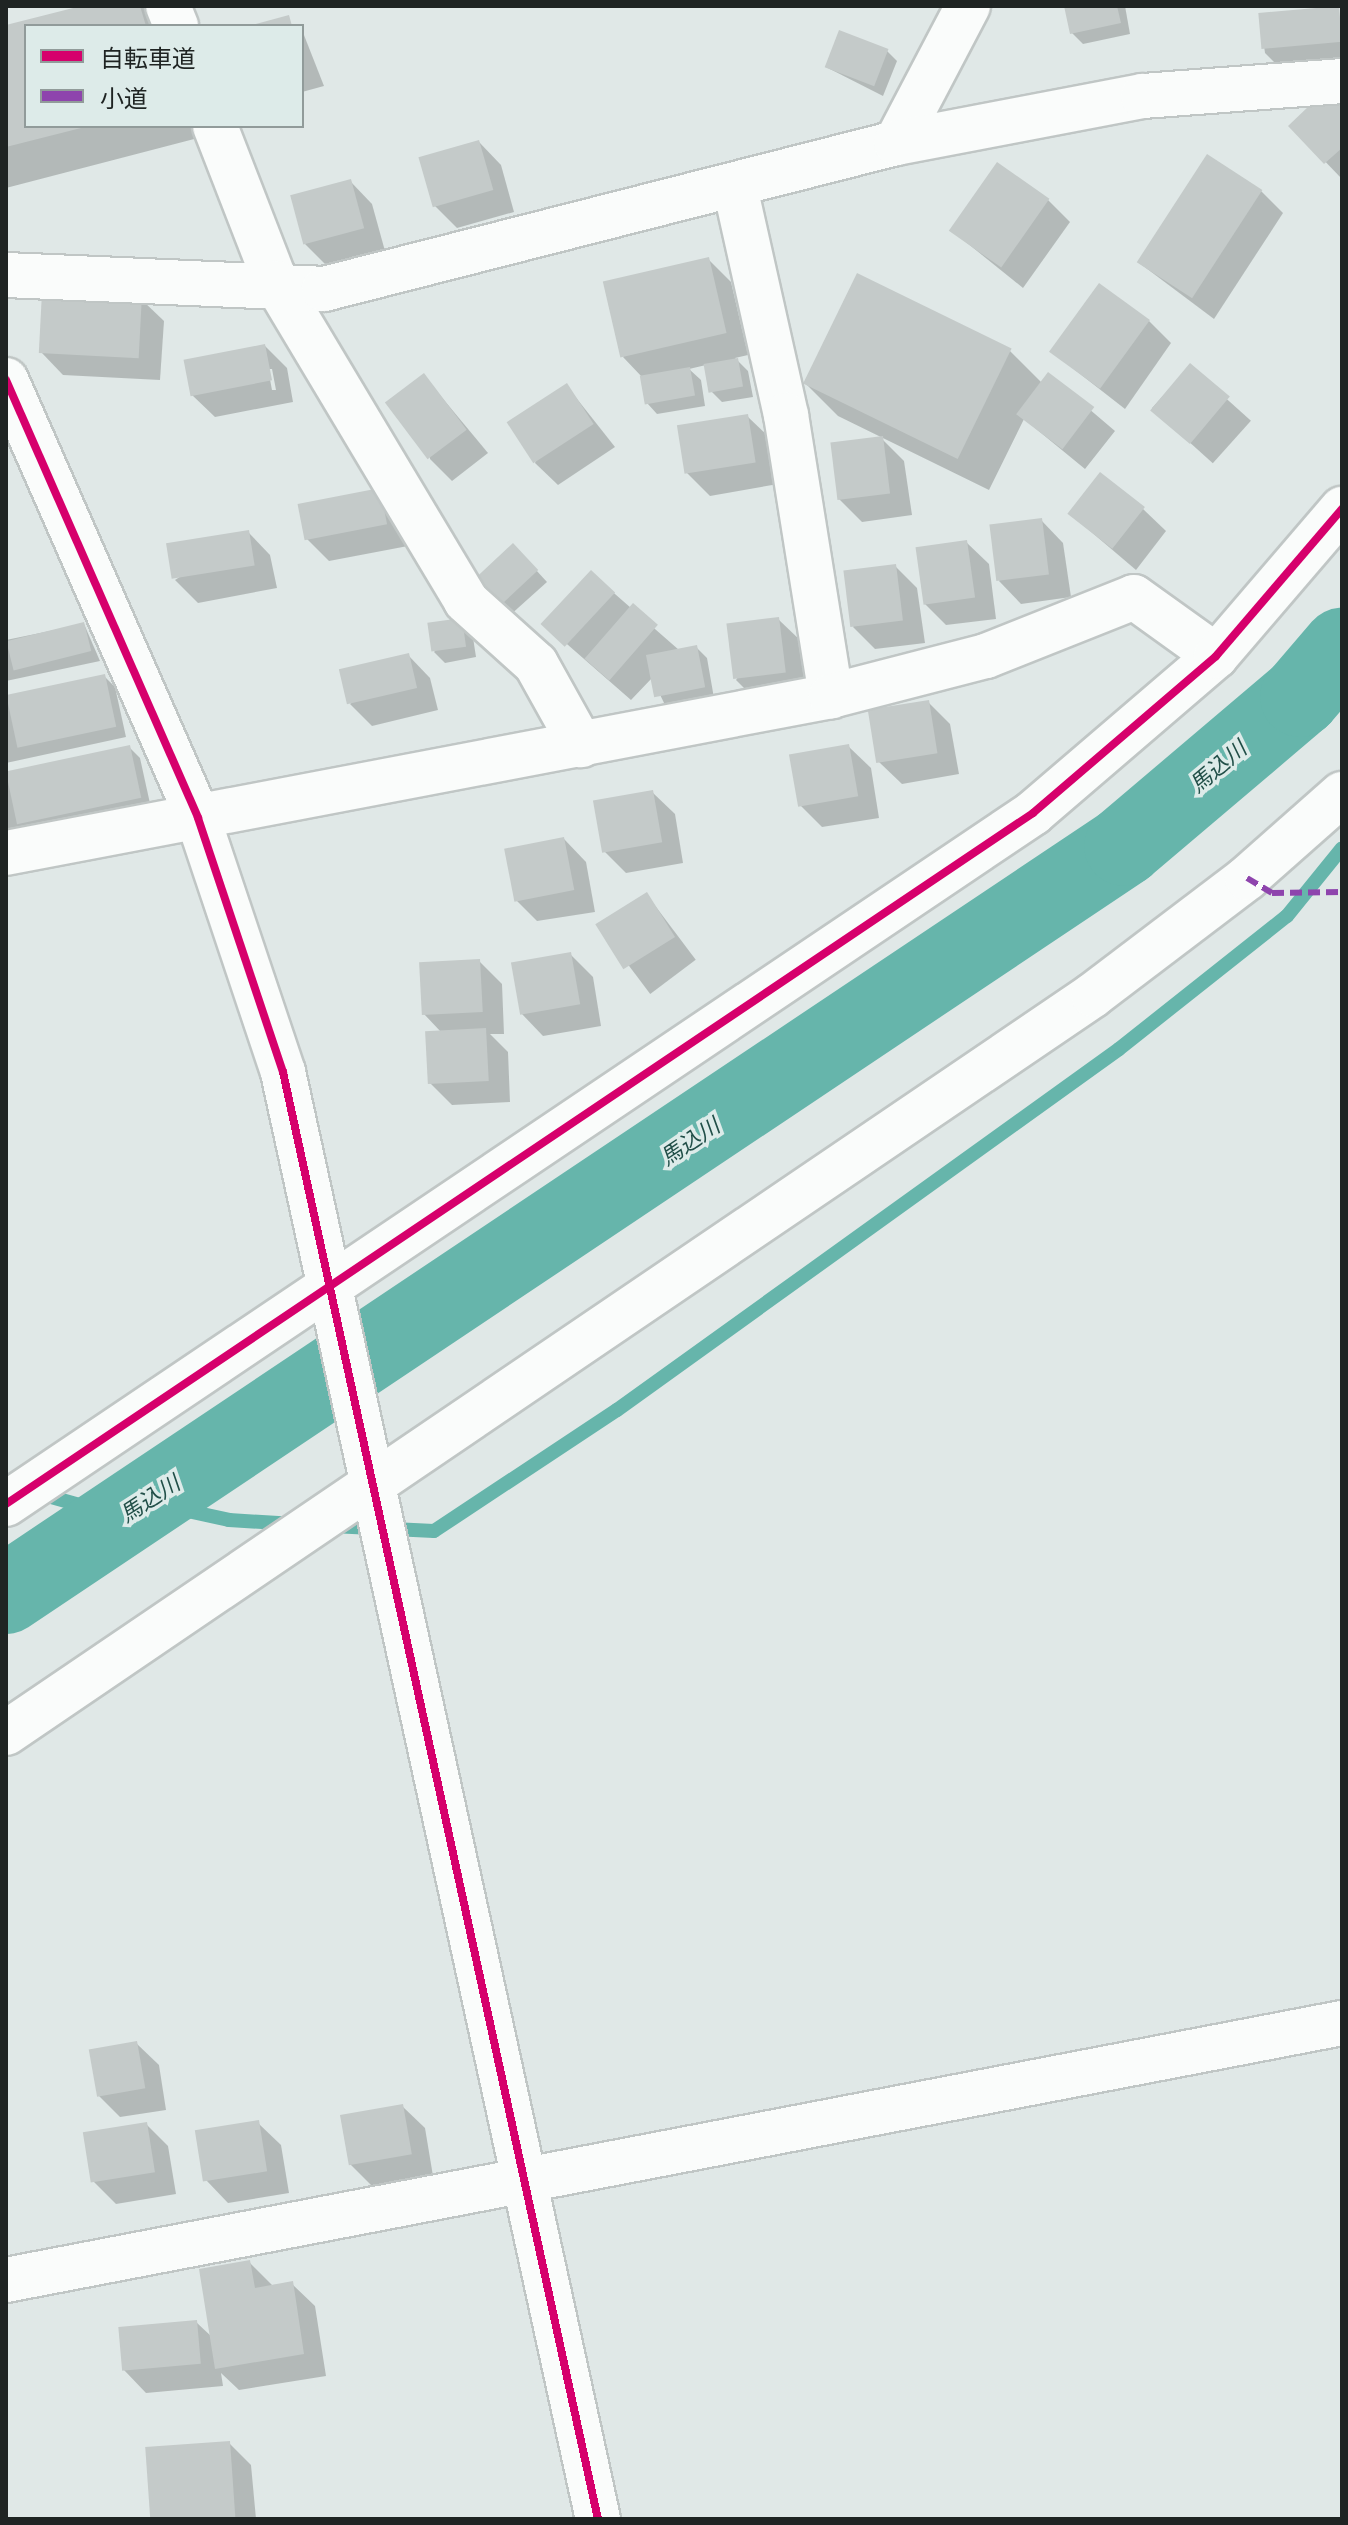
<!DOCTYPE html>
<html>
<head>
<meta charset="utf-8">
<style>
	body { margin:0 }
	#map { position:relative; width:1348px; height:2525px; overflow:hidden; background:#e0e8e7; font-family:"Public Sans","Noto Sans JP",sans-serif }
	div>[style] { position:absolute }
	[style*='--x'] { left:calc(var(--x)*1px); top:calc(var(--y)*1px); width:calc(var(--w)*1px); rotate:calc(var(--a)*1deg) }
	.shadow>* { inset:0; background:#0003; transform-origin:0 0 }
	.stream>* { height:14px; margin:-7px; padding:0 7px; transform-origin:7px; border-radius:7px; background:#66b5ab }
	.river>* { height:80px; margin:-40px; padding:0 40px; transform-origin:40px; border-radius:40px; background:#66b5ab }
	.building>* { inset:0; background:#c4cac9; transform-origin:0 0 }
	.roads { filter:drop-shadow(2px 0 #c0c6c5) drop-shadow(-2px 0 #c0c6c5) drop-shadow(0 2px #c0c6c5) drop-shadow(0 -2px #c0c6c5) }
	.minor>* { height:44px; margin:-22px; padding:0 22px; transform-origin:22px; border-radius:22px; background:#fafcfb }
	.quiet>* { height:6px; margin-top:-3px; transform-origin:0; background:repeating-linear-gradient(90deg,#8e44ad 0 12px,transparent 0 18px) }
	.cycleway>* { height:8px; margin:-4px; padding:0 4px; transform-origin:4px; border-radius:4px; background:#d6006c }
	span { translate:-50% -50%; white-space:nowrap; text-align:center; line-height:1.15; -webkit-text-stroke:7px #ddebe9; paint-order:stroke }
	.water-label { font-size:22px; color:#214f48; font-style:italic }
	.frame { position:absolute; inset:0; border:8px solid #1f2423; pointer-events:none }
	.legend { position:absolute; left:24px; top:24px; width:280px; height:104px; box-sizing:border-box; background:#ddebe9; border:2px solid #919b9a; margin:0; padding:10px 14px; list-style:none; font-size:24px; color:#1f2423 }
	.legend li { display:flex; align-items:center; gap:16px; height:40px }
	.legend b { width:40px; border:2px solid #919b9a }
</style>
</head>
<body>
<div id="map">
	<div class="shadow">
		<div style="clip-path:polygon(89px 6px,148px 6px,168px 26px,26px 26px,26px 126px,195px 126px,198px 138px,6px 188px,6px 27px)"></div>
		<div style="clip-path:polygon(1066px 6px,1125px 6px,1130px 34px,1083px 44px,1072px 33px)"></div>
		<div style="clip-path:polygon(1338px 6px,1342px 67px,1287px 75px,1265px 53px,1260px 17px)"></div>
		<div style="clip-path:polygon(302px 30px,324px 86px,302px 92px)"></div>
		<div style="clip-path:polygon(886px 50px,897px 61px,883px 96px,826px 67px)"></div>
		<div style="clip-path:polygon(1342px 97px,1342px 179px,1291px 126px)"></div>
		<div style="clip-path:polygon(479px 142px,501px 165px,514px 212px,457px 228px,434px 205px)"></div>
		<div style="clip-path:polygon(350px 181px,372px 204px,385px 251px,328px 267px,305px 244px)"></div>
		<div style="clip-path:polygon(1261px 191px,1283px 213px,1214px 319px,1138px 262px)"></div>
		<div style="clip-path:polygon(1048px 200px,1070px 222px,1023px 288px,951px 230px)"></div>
		<div style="clip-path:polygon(709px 260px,731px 282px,748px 355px,735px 358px,748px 371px,753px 397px,722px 402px,711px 391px,706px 365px,689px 369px,701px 380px,705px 406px,657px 414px,647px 403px,642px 377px,623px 357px)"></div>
		<div style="clip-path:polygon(141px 299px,164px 321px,160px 380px,63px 375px,41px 352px)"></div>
		<div style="clip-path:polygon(1149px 321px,1171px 343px,1125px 409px,1052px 352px)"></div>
		<div style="clip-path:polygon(evenodd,265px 346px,287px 368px,293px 402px,215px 417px,192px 395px,265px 346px,268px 369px,272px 369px,276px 390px,272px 390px,268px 369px)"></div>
		<div style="clip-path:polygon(1009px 350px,1042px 383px,1048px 374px,1115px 431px,1085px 469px,1024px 419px,989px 490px,838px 416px,805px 383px)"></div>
		<div style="left:1190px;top:366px;width:82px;height:57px;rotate:42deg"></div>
		<div style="clip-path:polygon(424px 376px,488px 453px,452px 481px,430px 459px)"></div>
		<div style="clip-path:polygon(566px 385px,615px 447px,558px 485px,535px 463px)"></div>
		<div style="clip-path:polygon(747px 416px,770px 438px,778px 484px,710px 496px,687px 473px)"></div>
		<div style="clip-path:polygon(882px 439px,904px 461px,912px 515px,862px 522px,839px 499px)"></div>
		<div style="clip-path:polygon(379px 490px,408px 546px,329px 561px,307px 539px)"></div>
		<div style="clip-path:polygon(1143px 509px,1166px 531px,1136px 570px,1069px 513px)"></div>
		<div style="clip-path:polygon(1041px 520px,1063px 543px,1071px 597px,1021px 604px,999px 581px)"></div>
		<div style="clip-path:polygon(248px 532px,270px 555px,277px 588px,198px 603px,175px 580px)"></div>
		<div style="clip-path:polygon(966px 542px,989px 564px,996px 619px,946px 625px,924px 603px)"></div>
		<div style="clip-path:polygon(524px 557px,547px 582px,508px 617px,498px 607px)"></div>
		<div style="clip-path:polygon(895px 566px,917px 588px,925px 643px,875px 649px,853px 627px)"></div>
		<div style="clip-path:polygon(591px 573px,679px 650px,696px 647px,707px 658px,714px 698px,665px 705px,652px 678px,631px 700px,544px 624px)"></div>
		<div style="clip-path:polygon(778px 619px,801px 641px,807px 695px,758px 702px,736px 680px)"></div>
		<div style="clip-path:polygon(461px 620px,472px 631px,476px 657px,445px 663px,434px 652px)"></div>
		<div style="clip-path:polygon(84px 624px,100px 661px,6px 681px,6px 640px)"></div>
		<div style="clip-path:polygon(408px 655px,430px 678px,438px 710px,372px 726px,350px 704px)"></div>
		<div style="clip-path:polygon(104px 676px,115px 687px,126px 737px,6px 763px,6px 697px)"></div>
		<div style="clip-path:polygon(928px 702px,950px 724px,959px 774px,902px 784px,879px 762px)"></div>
		<div style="clip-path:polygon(848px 746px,871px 768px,879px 818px,822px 827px,800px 805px)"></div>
		<div style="clip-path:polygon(129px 747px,140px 758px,151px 808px,6px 839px,6px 773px)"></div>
		<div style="clip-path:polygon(652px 792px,675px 814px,683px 863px,626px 873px,604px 851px)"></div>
		<div style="clip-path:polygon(564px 839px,586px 862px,595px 912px,537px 921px,515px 899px)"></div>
		<div style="left:647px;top:895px;width:81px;height:57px;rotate:53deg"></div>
		<div style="clip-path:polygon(570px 954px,593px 977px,601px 1026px,543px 1036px,521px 1013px)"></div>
		<div style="clip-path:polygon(479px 961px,502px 984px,504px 1034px,490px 1034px,508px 1052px,510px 1102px,452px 1105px,430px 1083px,441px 1032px,424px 1014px)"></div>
		<div style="clip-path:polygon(136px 2043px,159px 2065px,166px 2110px,120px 2117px,98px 2095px)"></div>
		<div style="clip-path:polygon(402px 2106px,425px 2128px,433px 2176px,372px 2186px,350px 2164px)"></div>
		<div style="clip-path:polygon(258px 2123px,281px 2145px,289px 2193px,228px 2203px,206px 2180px)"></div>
		<div style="clip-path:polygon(146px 2124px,168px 2146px,176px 2194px,116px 2204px,93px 2181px)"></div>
		<div style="clip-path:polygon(250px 2263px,272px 2285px,292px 2284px,315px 2306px,326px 2376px,239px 2390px,221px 2373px,223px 2386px,146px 2393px,124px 2370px,196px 2322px,212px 2337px)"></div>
		<div style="clip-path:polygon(229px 2443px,251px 2465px,256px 2519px,153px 2519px)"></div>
	</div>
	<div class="stream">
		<div style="--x:37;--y:1493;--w:59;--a:15.7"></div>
		<div style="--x:94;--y:1509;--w:49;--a:-9.5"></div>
		<div style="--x:142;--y:1501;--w:89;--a:12.3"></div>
		<div style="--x:229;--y:1520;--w:66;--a:3.5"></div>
		<div style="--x:332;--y:1526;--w:102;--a:2.8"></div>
		<div style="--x:434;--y:1531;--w:219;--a:-33.5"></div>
		<div style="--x:617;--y:1410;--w:618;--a:-35.72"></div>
		<div style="--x:1119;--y:1049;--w:214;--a:-38.4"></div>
		<div style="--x:1287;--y:916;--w:87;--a:-51"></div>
	</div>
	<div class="river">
		<div style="--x:6;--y:1594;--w:1345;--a:-33.78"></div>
		<div style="--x:1124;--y:846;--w:231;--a:-40.3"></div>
		<div style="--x:1300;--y:697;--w:65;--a:-49.4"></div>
	</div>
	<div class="building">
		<div style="clip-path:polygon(81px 6px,140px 6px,146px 26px,26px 26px,26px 126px,85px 127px,6px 147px,6px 25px)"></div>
		<div style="clip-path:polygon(1064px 6px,1117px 6px,1121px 23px,1070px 34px)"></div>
		<div style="left:1339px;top:6px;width:36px;height:81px;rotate:85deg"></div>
		<div style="clip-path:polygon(289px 15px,292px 26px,252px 26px,252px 25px)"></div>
		<div style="left:839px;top:30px;width:53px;height:40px;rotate:21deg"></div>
		<div style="clip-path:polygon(1332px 84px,1342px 95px,1342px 148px,1324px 164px,1288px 126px)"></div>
		<div style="left:479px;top:140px;width:52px;height:63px;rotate:74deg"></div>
		<div style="left:1207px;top:154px;width:66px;height:129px;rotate:33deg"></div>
		<div style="left:997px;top:162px;width:64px;height:84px;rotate:35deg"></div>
		<div style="left:351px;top:179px;width:51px;height:63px;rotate:75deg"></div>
		<div style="left:709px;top:257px;width:78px;height:109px;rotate:77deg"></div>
		<div style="left:857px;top:273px;width:172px;height:123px;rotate:26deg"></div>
		<div style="left:1099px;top:283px;width:63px;height:85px;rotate:36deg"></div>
		<div style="left:42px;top:292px;width:100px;height:61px;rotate:3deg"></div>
		<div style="left:265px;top:344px;width:37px;height:83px;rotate:79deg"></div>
		<div style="left:738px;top:358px;width:29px;height:35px;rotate:80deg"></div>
		<div style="left:1190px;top:363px;width:52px;height:62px;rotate:40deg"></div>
		<div style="left:690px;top:367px;width:29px;height:51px;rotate:80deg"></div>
		<div style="left:1048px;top:372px;width:58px;height:53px;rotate:37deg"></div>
		<div style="left:424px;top:373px;width:71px;height:49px;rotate:53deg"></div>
		<div style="left:567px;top:383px;width:49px;height:72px;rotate:57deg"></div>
		<div style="left:748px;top:414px;width:49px;height:72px;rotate:81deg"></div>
		<div style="left:883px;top:436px;width:58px;height:53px;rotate:83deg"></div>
		<div style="left:1100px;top:472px;width:57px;height:53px;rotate:38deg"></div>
		<div style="left:380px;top:488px;width:37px;height:84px;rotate:79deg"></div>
		<div style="left:1042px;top:518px;width:57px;height:53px;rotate:83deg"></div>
		<div style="left:249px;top:530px;width:36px;height:84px;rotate:81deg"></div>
		<div style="left:967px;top:540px;width:58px;height:52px;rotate:82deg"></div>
		<div style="left:513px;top:543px;width:37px;height:56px;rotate:47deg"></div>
		<div style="left:896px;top:564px;width:57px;height:53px;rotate:83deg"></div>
		<div style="left:591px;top:570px;width:33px;height:74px;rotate:43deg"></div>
		<div style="left:633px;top:603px;width:33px;height:74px;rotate:41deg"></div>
		<div style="left:779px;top:617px;width:56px;height:53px;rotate:83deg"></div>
		<div style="left:462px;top:618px;width:29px;height:35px;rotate:82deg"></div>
		<div style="left:84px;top:622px;width:30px;height:80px;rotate:76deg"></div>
		<div style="left:697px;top:645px;width:43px;height:52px;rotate:79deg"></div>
		<div style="left:409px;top:653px;width:36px;height:72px;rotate:77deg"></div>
		<div style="left:105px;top:674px;width:54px;height:101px;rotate:78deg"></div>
		<div style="left:929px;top:700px;width:54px;height:62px;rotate:81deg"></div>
		<div style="left:849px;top:744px;width:53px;height:61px;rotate:80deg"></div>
		<div style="left:130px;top:745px;width:54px;height:127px;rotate:78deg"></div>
		<div style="left:653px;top:790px;width:53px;height:61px;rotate:80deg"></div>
		<div style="left:564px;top:837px;width:54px;height:61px;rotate:79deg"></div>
		<div style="left:647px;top:892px;width:53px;height:61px;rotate:58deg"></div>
		<div style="left:571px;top:952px;width:53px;height:61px;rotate:80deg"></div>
		<div style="left:480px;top:959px;width:53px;height:61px;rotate:87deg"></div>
		<div style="left:486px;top:1028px;width:53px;height:61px;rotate:87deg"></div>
		<div style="left:137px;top:2041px;width:48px;height:49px;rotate:80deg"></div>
		<div style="left:403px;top:2104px;width:51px;height:64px;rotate:80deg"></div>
		<div style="left:259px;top:2120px;width:52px;height:65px;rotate:81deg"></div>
		<div style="left:147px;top:2122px;width:51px;height:65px;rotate:81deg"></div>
		<div style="clip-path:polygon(250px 2260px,255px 2288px,293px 2281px,304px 2354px,215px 2369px,199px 2269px)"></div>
		<div style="left:197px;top:2320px;width:44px;height:79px;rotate:85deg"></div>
		<div style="left:230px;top:2441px;width:78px;height:85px;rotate:86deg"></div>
	</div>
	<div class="roads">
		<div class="minor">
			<div style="--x:168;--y:6;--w:22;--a:68"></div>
			<div style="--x:215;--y:126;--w:168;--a:68.8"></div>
			<div style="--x:276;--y:283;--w:370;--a:59.1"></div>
			<div style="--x:466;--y:601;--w:94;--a:42"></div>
			<div style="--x:536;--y:664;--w:93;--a:60.9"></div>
			<div style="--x:896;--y:143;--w:155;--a:-62.3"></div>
			<div style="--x:735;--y:187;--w:234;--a:77.4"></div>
			<div style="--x:786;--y:415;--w:285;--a:80.9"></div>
			<div style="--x:6;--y:275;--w:318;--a:2.5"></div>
			<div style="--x:324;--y:289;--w:590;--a:-14.32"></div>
			<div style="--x:896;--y:143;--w:251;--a:-10.8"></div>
			<div style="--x:1143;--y:96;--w:200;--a:-4.3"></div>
			<div style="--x:6;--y:380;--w:478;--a:66.3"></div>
			<div style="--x:198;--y:818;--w:268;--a:71.5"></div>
			<div style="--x:283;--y:1072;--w:1481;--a:77.72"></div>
			<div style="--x:6;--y:853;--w:840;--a:-10.77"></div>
			<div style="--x:831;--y:696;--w:160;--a:-14.5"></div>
			<div style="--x:986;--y:656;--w:159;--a:-21.7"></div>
			<div style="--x:1134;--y:597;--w:101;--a:35.7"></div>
			<div style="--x:6;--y:1504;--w:1238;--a:-33.93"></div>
			<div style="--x:1033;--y:813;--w:241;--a:-40.6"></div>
			<div style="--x:1216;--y:656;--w:194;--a:-49.4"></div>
			<div style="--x:6;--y:1733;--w:1314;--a:-34.17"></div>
			<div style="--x:1093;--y:995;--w:193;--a:-37.2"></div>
			<div style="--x:1247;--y:878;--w:127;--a:-41.5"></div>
			<div style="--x:6;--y:2280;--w:1360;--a:-10.89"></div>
		</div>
	</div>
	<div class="quiet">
		<div style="--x:1247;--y:878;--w:29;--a:31"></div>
		<div style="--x:1272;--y:893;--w:70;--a:-0.8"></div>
	</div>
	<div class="cycleway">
		<div style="--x:6;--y:380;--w:478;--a:66.3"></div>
		<div style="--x:198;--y:818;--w:268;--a:71.5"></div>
		<div style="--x:283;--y:1072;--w:1481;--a:77.72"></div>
		<div style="--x:6;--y:1504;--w:1238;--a:-33.93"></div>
		<div style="--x:1033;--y:813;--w:241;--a:-40.6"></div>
		<div style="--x:1216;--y:656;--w:194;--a:-49.4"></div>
	</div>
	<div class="water-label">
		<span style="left:1218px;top:767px;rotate:-40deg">馬込川</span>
		<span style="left:690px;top:1142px;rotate:-34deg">馬込川</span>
		<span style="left:150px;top:1499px;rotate:-33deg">馬込川</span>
	</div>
	<div class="frame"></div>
	<ul class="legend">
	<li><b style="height:10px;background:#d6006c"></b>自転車道</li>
	<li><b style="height:10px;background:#8e44ad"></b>小道</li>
	</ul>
</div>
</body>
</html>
